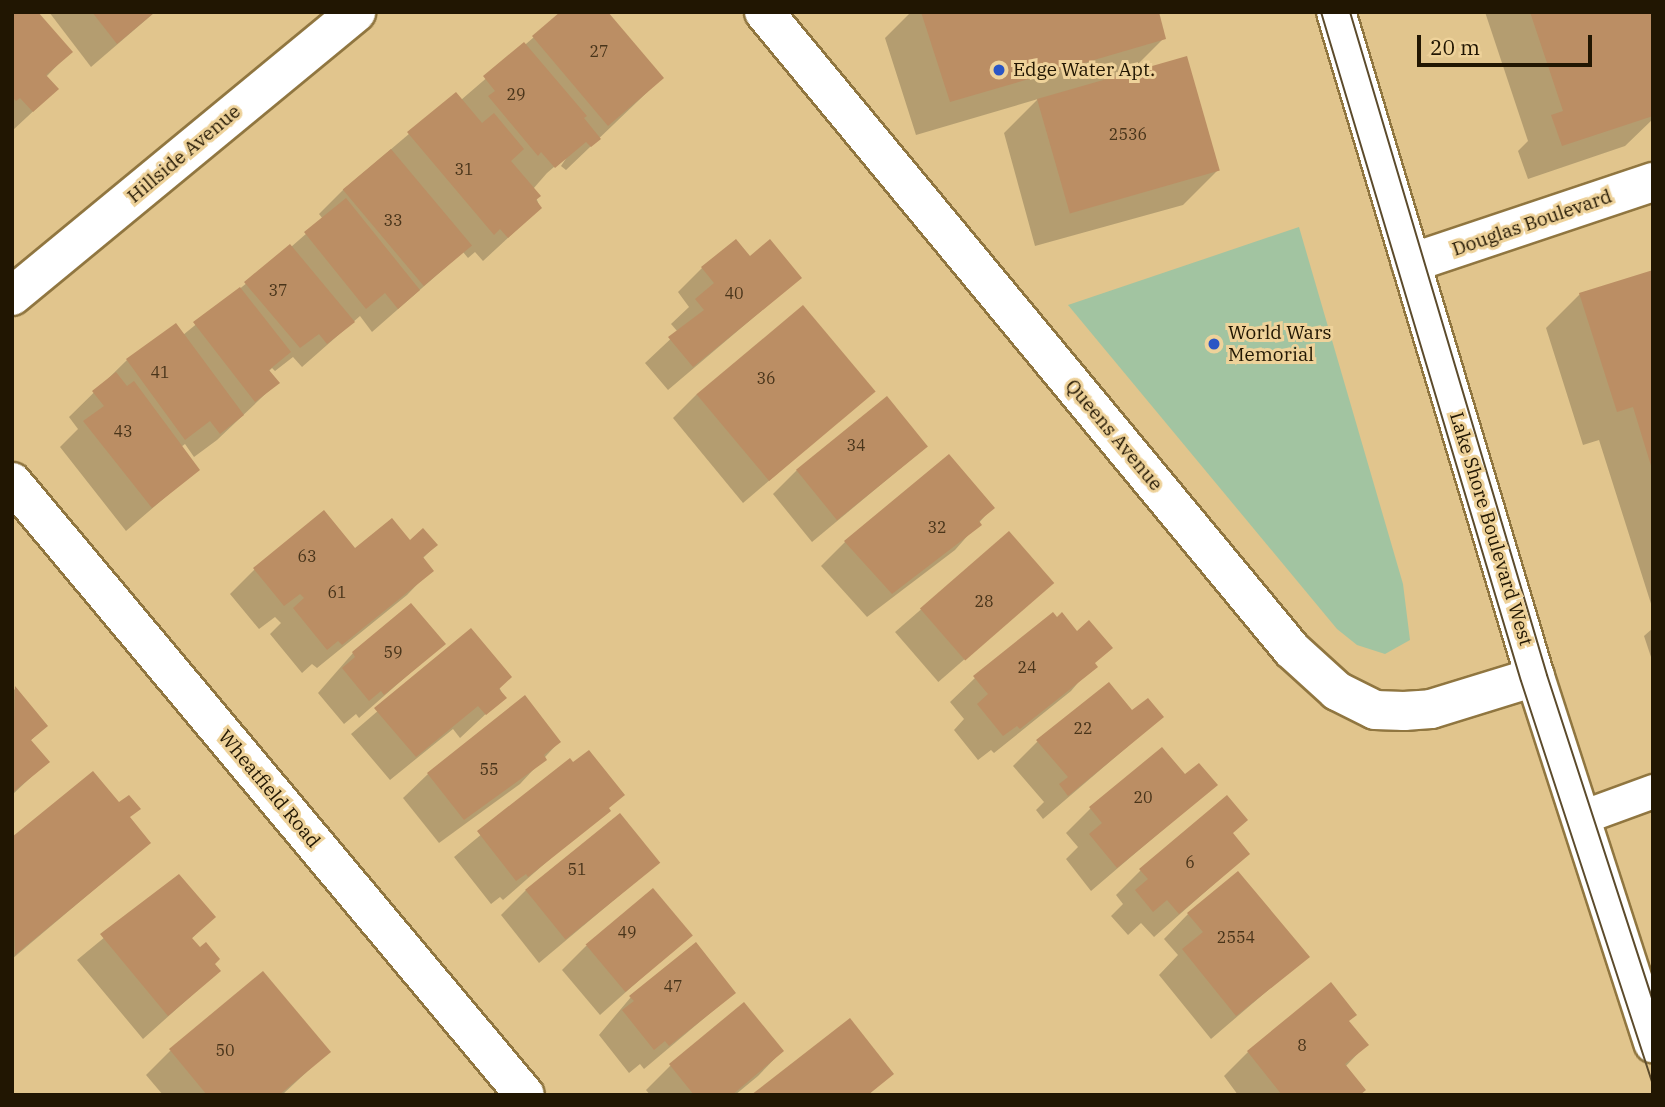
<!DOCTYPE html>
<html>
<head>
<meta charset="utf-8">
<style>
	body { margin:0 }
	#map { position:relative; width:1665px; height:1107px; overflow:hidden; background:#e1c58d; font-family:"IBM Plex Serif",serif }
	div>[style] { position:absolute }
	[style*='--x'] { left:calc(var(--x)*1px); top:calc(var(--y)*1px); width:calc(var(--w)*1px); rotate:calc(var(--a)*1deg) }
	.green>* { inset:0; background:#a2c4a1 }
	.shadow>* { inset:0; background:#0003; transform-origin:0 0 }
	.building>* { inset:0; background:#bb8e64; transform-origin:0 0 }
	.roads { filter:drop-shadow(2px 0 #907640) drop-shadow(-2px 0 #907640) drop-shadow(0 2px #907640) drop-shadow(0 -2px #907640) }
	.service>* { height:33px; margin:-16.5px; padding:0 16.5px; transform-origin:16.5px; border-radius:16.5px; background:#fff }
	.minor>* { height:38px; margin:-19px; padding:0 19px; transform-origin:19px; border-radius:19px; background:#fff }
	.primary>* { height:38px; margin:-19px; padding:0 19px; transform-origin:19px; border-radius:19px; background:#fff }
	.tram>* { height:2px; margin:-1px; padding:0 1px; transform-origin:1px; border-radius:1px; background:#5c4b2c }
	.dots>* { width:19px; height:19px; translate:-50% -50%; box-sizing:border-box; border:4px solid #eed29a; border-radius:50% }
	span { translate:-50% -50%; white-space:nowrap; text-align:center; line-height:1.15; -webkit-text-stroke:6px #eed29a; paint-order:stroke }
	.number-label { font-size:16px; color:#48341a }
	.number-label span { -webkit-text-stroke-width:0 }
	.poi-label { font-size:19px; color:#211602 }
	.left { translate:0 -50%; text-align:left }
	.street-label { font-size:19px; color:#211602 }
	.frame { position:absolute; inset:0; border:14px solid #211602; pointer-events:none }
	.scale { position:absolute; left:1417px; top:35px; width:175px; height:32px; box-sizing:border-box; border:4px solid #211602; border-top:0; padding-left:9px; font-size:21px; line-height:24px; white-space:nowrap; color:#211602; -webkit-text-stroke:5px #eed29a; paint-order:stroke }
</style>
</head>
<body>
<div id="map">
	<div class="green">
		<div style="clip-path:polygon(1299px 227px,1403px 584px,1410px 640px,1385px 654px,1357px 645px,1337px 629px,1068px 305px)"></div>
	</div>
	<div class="shadow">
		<div style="clip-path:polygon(12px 12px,70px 52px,46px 77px,57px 89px,12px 131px)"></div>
		<div style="clip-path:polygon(49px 12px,155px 12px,91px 67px)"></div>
		<div style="clip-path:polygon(563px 12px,662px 78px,566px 170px,561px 166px,569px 154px,547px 173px,533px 189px,540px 208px,483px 261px,475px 252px,468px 258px,463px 252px,372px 332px,360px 316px,302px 367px,293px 357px,275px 371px,272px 368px,268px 372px,277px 383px,217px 440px,194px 457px,185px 444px,181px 447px,198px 469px,126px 531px,60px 447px,78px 429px,69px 417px,127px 360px,176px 325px,183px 335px,291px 247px,323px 219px,319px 214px,343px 190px,456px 94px,461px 100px)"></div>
		<div style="clip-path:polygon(911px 12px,1157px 12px,1164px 38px,1128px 74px,1217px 171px,1183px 205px,1035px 246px,1004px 133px,1038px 99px,916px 135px,885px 38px)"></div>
		<div style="clip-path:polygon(1485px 12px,1653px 12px,1653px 119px,1625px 146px,1528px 179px,1518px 151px,1528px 141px)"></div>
		<div style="clip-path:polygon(750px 259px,800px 278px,668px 390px,645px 363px,678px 332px,671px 324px,689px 307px,678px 292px,702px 268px)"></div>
		<div style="clip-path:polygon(1653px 271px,1653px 610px,1599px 440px,1583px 445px,1546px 328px,1580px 294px)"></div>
		<div style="clip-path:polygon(872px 392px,743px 503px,673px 418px,697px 394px)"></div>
		<div style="clip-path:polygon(926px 447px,812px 542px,773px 494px,797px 470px)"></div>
		<div style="clip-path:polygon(992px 508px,955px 550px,867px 617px,821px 566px,845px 542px)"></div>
		<div style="left:1009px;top:533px;width:66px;height:151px;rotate:49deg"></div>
		<div style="clip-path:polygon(436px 545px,422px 559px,431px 570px,407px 595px,317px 668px,312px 664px,302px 673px,270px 634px,281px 623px,275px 617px,259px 629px,230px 594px,255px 569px,355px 551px)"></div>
		<div style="clip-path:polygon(1653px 628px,1653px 663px,1644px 636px)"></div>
		<div style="clip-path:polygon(471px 631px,504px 697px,460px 738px,453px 729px,390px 780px,351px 734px)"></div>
		<div style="clip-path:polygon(443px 644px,359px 718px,356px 714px,344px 724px,318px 693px,353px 653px)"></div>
		<div style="clip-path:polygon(1094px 664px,1071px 691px,994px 753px,991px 750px,978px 760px,954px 730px,964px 719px,950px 702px,975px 678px)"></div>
		<div style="clip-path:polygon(14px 689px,46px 726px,30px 741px,47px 762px,12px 795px)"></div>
		<div style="clip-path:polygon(1132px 712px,1162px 717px,1043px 819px,1036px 810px,1044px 802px,1013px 766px,1038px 741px)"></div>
		<div style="clip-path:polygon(559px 742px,520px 784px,439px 843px,403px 798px,428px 774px)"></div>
		<div style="clip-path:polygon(570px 761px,623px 795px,503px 900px,500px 897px,491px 904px,454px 857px)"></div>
		<div style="clip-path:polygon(1184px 776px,1215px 785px,1091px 891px,1066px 859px,1078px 847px,1066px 833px,1091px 808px)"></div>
		<div style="clip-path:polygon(129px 818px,149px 843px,12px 959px,12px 839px)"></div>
		<div style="clip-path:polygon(1231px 834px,1248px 854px,1154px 937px,1141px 923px,1128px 935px,1111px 916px,1123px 904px,1116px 895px,1141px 870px)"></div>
		<div style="clip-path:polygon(658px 863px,539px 963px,501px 915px,526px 890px)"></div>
		<div style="clip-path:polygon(179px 876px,213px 917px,191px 939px,219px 971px,143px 1039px,77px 960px)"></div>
		<div style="clip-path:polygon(1188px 914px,1308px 956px,1211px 1039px,1159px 975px,1178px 955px,1164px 939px)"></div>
		<div style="clip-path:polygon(690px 935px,600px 1015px,562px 970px,586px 946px)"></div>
		<div style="clip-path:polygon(734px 993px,644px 1069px,640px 1064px,629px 1073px,599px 1035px,631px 997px)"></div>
		<div style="clip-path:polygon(744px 1005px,782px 1051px,758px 1076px,735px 1095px,650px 1095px,646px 1090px,670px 1066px)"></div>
		<div style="clip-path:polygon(1347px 1022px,1366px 1045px,1345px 1067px,1358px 1095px,1238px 1095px,1224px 1076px,1248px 1052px)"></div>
		<div style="clip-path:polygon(170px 1051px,328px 1052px,282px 1095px,163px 1095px,146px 1075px)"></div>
	</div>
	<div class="building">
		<div style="clip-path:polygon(12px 12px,38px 12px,73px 52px,46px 75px,59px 89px,33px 112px,20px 98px,16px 101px,12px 97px)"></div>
		<div style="clip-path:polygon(92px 12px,155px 12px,117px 44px)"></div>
		<div style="clip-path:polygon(560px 12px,608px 12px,664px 78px,608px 126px,532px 36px)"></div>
		<div style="clip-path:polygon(921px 12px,1159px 12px,1166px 39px,950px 102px)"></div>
		<div style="clip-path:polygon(1530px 12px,1653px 12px,1653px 116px,1562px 146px,1551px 115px,1563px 111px)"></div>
		<div style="clip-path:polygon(524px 42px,587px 116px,584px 118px,601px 139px,591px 147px,586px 142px,555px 168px,541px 152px,538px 156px,488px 96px,495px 91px,483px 76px)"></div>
		<div style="left:1187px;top:56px;width:119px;height:156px;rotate:74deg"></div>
		<div style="clip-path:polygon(456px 92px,482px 123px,494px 113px,524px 149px,511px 161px,541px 196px,536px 200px,542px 208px,508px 238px,500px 229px,494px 235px,407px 132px)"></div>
		<div style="left:391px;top:149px;width:126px;height:63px;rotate:50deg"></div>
		<div style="clip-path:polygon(346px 198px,420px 290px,398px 309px,385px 293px,366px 309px,304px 232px)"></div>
		<div style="clip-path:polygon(736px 239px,750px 256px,770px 239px,802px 278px,693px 367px,668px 337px,704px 310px,695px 299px,714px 283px,701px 267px)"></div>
		<div style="clip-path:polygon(290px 244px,355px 322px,327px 344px,319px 334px,300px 348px,244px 282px)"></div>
		<div style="clip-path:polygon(1653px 270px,1653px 468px,1652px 469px,1633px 407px,1617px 412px,1579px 293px)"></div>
		<div style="clip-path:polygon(240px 287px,291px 352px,269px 370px,280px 383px,255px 402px,193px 322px)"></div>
		<div style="left:803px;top:305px;width:113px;height:139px;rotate:50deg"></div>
		<div style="clip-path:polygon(176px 323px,244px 415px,220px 434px,210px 421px,185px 440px,126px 359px)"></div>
		<div style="clip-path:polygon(116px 372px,127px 386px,134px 381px,200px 470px,152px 508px,83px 421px,104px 406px,92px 391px)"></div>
		<div style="left:887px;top:396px;width:65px;height:117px;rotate:51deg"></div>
		<div style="clip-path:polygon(949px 454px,995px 508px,979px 521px,982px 525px,892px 594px,844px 541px)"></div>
		<div style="clip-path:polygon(324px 510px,355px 548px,392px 518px,410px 540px,423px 528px,438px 545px,423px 557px,434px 571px,342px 645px,338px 641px,327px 650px,293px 608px,304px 598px,300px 594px,284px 606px,253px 568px)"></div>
		<div style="left:1009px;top:531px;width:69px;height:118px;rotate:49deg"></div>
		<div style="clip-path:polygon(411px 603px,446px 644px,384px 695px,381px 691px,369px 701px,342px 668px,355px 657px,352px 652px)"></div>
		<div style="clip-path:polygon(1053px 612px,1057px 617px,1062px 612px,1077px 631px,1089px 620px,1113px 648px,1095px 663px,1098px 667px,1020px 729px,1017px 726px,1003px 736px,977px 704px,988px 694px,973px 676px)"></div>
		<div style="clip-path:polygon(471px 628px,512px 677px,499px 689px,507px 698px,486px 715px,478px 706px,416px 757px,374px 708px)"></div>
		<div style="clip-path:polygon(1109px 682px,1132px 710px,1148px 698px,1164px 717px,1068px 796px,1059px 784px,1068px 777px,1036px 740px)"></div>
		<div style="clip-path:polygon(15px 686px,48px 726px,31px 740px,50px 762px,12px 793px)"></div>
		<div style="clip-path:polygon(525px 695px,561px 742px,544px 755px,547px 760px,464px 820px,427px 773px)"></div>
		<div style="clip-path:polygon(1162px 747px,1185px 774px,1199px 763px,1218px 785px,1117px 868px,1089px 834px,1102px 823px,1089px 807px)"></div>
		<div style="clip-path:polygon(589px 750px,625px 795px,609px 808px,611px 811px,528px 877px,526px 874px,516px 881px,477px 831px,570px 758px,573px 762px)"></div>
		<div style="clip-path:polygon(93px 771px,119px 802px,129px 795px,141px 809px,130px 817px,151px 843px,15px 955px,12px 837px)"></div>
		<div style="clip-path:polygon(1227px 795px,1248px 820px,1233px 833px,1250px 854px,1179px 914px,1167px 900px,1153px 912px,1135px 890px,1148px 879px,1139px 869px)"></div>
		<div style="left:620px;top:813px;width:64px;height:122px;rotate:51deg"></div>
		<div style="clip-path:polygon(1238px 871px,1310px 957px,1236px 1016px,1182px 949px,1203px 932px,1187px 913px)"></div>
		<div style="clip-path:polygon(179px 874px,216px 917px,192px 938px,200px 947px,206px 942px,220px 959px,215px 964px,221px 971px,168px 1016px,100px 934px)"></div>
		<div style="left:653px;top:888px;width:62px;height:88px;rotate:50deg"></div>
		<div style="clip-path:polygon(696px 942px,736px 993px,669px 1046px,665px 1041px,654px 1050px,622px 1010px,634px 1001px,629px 996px)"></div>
		<div style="clip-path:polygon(263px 971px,331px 1052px,279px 1095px,207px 1095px,169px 1049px)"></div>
		<div style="clip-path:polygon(1331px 982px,1357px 1015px,1349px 1021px,1369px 1045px,1345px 1064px,1366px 1090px,1360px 1095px,1282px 1095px,1247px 1051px)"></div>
		<div style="clip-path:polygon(744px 1002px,784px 1051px,732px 1095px,694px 1095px,669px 1064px)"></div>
		<div style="clip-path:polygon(850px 1018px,894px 1074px,868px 1095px,751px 1095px)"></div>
	</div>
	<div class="roads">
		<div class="service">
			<div style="--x:1579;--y:818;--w:79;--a:-20"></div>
		</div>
		<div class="minor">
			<div style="--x:764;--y:12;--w:828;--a:50.39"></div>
			<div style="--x:1292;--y:650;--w:61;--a:42.3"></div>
			<div style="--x:1337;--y:691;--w:42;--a:26.6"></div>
			<div style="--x:1375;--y:710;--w:29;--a:2"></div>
			<div style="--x:1404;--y:711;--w:27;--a:-4"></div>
			<div style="--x:1431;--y:709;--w:109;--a:-17.1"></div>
			<div style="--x:1411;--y:263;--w:255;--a:-18.5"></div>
			<div style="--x:12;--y:296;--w:446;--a:-39.5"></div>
			<div style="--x:12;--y:482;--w:799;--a:50.08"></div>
		</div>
		<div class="primary">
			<div style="--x:1336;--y:12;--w:694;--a:73.34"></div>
			<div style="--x:1535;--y:677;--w:385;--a:72.1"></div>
		</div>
	</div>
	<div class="tram">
		<div style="--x:1321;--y:12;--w:698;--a:73.36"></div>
		<div style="--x:1521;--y:681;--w:425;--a:71.9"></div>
		<div style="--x:1350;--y:12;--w:692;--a:73.45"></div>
		<div style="--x:1547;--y:675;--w:344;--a:72"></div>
	</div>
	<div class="dots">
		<div style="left:999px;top:70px;background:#2b56c5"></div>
		<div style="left:1214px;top:344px;background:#2b56c5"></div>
	</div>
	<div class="number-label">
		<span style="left:599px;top:51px">27</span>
		<span style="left:516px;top:94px">29</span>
		<span style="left:1128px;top:134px">2536</span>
		<span style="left:464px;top:169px">31</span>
		<span style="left:393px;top:220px">33</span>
		<span style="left:278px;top:290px">37</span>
		<span style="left:734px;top:293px">40</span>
		<span style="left:160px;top:372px">41</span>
		<span style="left:766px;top:378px">36</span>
		<span style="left:123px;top:431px">43</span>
		<span style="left:856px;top:445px">34</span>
		<span style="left:937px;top:527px">32</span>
		<span style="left:307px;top:556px">63</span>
		<span style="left:337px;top:592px">61</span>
		<span style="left:984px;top:601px">28</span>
		<span style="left:393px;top:652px">59</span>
		<span style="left:1027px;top:667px">24</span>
		<span style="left:1083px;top:728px">22</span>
		<span style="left:489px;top:769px">55</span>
		<span style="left:1143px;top:797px">20</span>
		<span style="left:1190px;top:862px">6</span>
		<span style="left:577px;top:869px">51</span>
		<span style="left:627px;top:932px">49</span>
		<span style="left:1236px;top:937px">2554</span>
		<span style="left:673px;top:986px">47</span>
		<span style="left:1302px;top:1045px">8</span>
		<span style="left:225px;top:1050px">50</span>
	</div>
	<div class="poi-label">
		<span class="left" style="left:1013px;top:70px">Edge Water Apt.</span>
		<span class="left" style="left:1228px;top:344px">World Wars<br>Memorial</span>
	</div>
	<div class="street-label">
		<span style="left:184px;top:154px;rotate:-40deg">Hillside Avenue</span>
		<span style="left:1532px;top:223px;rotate:-19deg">Douglas Boulevard</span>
		<span style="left:1114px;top:435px;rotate:50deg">Queens Avenue</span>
		<span style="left:1491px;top:529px;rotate:73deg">Lake Shore Boulevard West</span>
		<span style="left:269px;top:789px;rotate:50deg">Wheatfield Road</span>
	</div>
	<div class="frame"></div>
	<div class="scale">20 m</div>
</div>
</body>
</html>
